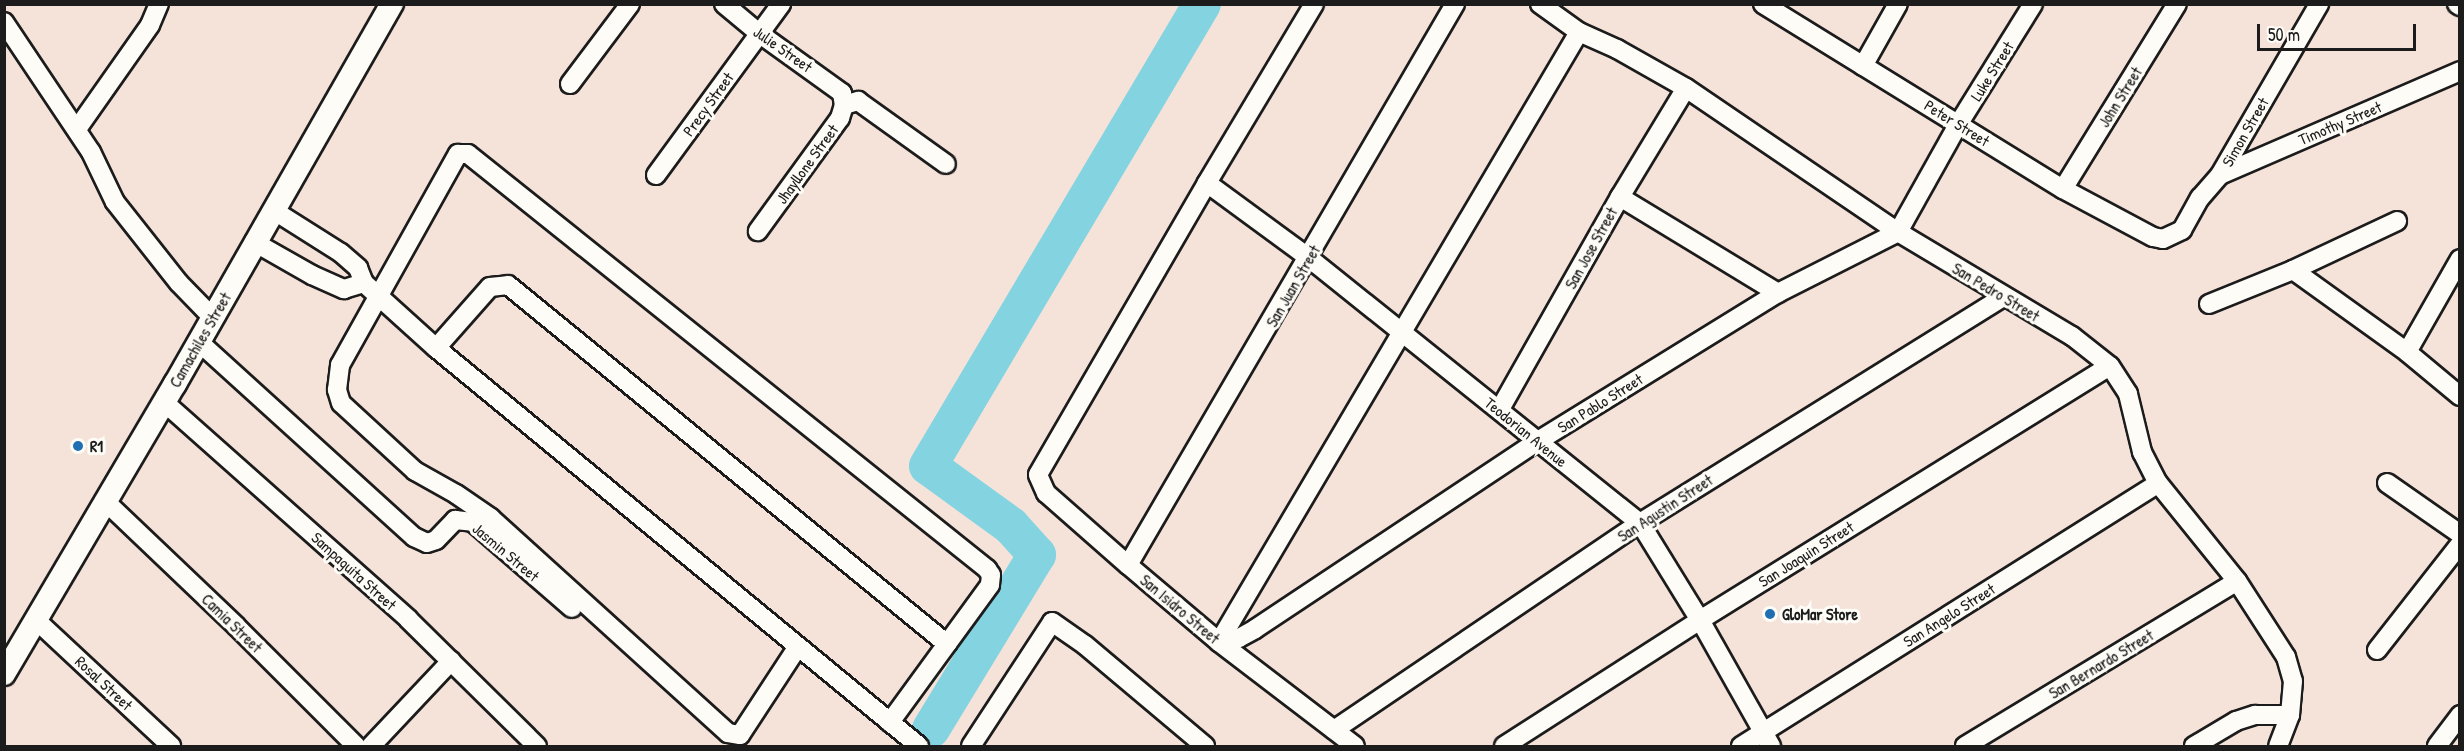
<!DOCTYPE html>
<html>
<head>
<meta charset="utf-8">
<style>
	body { margin:0 }
	#map { position:relative; width:2464px; height:751px; overflow:hidden; background:#f5e3da; font-family:"Patrick Hand",sans-serif }
	div>[style] { position:absolute }
	[style*='--x'] { left:calc(var(--x)*1px); top:calc(var(--y)*1px); width:calc(var(--w)*1px); rotate:calc(var(--a)*1deg) }
	.river>* { height:38px; margin:-19px; padding:0 19px; transform-origin:19px; border-radius:19px; background:#84d3e1 }
	.roads { filter:drop-shadow(2px 0 #1c1c1c) drop-shadow(-2px 0 #1c1c1c) drop-shadow(0 2px #1c1c1c) drop-shadow(0 -2px #1c1c1c) }
	.minor>* { height:18px; margin:-9px; padding:0 9px; transform-origin:9px; border-radius:9px; background:#fdfcf7 }
	.tertiary>* { height:22px; margin:-11px; padding:0 11px; transform-origin:11px; border-radius:11px; background:#fdfcf7 }
	.dots>* { width:16px; height:16px; translate:-50% -50%; box-sizing:border-box; border:3px solid #fdfcf7; border-radius:50% }
	span { translate:-50% -50%; white-space:nowrap; text-align:center; line-height:1.15; -webkit-text-stroke:6px #fdfcf7; paint-order:stroke }
	.street-label { font-size:16px; color:#1c1c1c }
	.poi-label { font-size:16px; color:#1c1c1c; font-weight:700 }
	.left { translate:0 -50%; text-align:left }
	.frame { position:absolute; inset:0; border:6px solid #1c1c1c; pointer-events:none }
	.scale { position:absolute; left:2257px; top:24px; width:159px; height:27px; box-sizing:border-box; border:3px solid #1c1c1c; border-top:0; padding-left:8px; font-size:18px; line-height:21px; white-space:nowrap; color:#1c1c1c; -webkit-text-stroke:4px #fdfcf7; paint-order:stroke }
</style>
</head>
<body>
<div id="map">
	<div class="river">
		<div style="--x:931;--y:729;--w:204;--a:-58.7"></div>
		<div style="--x:1037;--y:555;--w:39;--a:-132"></div>
		<div style="--x:1011;--y:526;--w:102;--a:-144.1"></div>
		<div style="--x:928;--y:466;--w:537;--a:-59.33"></div>
	</div>
	<div class="roads">
		<div class="minor">
			<div style="--x:724;--y:4;--w:47;--a:39.8"></div>
			<div style="--x:760;--y:34;--w:101;--a:35.7"></div>
			<div style="--x:842;--y:93;--w:12;--a:81"></div>
			<div style="--x:844;--y:105;--w:14;--a:107"></div>
			<div style="--x:840;--y:118;--w:140;--a:126"></div>
			<div style="--x:1314;--y:4;--w:209;--a:120.9"></div>
			<div style="--x:1207;--y:183;--w:337;--a:120.1"></div>
			<div style="--x:1038;--y:475;--w:20;--a:66"></div>
			<div style="--x:1046;--y:493;--w:109;--a:41.3"></div>
			<div style="--x:1128;--y:565;--w:119;--a:40.2"></div>
			<div style="--x:1219;--y:642;--w:171;--a:37.4"></div>
			<div style="--x:1540;--y:4;--w:48;--a:35.7"></div>
			<div style="--x:1579;--y:32;--w:42;--a:24.1"></div>
			<div style="--x:1617;--y:49;--w:79;--a:29.5"></div>
			<div style="--x:1686;--y:88;--w:256;--a:34.2"></div>
			<div style="--x:1898;--y:232;--w:203;--a:30.9"></div>
			<div style="--x:2072;--y:336;--w:48;--a:38.3"></div>
			<div style="--x:2110;--y:366;--w:33;--a:57"></div>
			<div style="--x:2128;--y:394;--w:60;--a:76.4"></div>
			<div style="--x:2142;--y:452;--w:35;--a:63"></div>
			<div style="--x:2158;--y:483;--w:126;--a:51.1"></div>
			<div style="--x:2237;--y:581;--w:90;--a:57.2"></div>
			<div style="--x:2286;--y:657;--w:25;--a:74"></div>
			<div style="--x:2293;--y:681;--w:34;--a:95"></div>
			<div style="--x:2290;--y:715;--w:33;--a:111"></div>
			<div style="--x:1763;--y:4;--w:352;--a:31.7"></div>
			<div style="--x:2063;--y:189;--w:102;--a:28.1"></div>
			<div style="--x:2153;--y:237;--w:10;--a:11"></div>
			<div style="--x:2163;--y:239;--w:21;--a:-25"></div>
			<div style="--x:2182;--y:230;--w:37;--a:-61"></div>
			<div style="--x:2200;--y:198;--w:30;--a:-49"></div>
			<div style="--x:2220;--y:175;--w:198;--a:-59.9"></div>
			<div style="--x:2457;--y:4;--w:4;--a:34"></div>
			<div style="--x:4;--y:22;--w:156;--a:56.2"></div>
			<div style="--x:91;--y:152;--w:55;--a:64.4"></div>
			<div style="--x:115;--y:202;--w:103;--a:51.7"></div>
			<div style="--x:179;--y:283;--w:49;--a:45.8"></div>
			<div style="--x:1863;--y:66;--w:71;--a:-60.6"></div>
			<div style="--x:570;--y:84;--w:100;--a:-53.1"></div>
			<div style="--x:844;--y:105;--w:15;--a:-16"></div>
			<div style="--x:858;--y:101;--w:108;--a:35.6"></div>
			<div style="--x:77;--y:129;--w:127;--a:-54.9"></div>
			<div style="--x:150;--y:25;--w:23;--a:-67"></div>
			<div style="--x:656;--y:175;--w:212;--a:-53.8"></div>
			<div style="--x:2220;--y:175;--w:262;--a:-23.4"></div>
			<div style="--x:1207;--y:183;--w:127;--a:36.3"></div>
			<div style="--x:1309;--y:258;--w:424;--a:38.7"></div>
			<div style="--x:1640;--y:523;--w:114;--a:58.3"></div>
			<div style="--x:1700;--y:620;--w:145;--a:60.6"></div>
			<div style="--x:2063;--y:189;--w:217;--a:-58.4"></div>
			<div style="--x:1620;--y:197;--w:185;--a:31.3"></div>
			<div style="--x:273;--y:210;--w:80;--a:32.3"></div>
			<div style="--x:341;--y:253;--w:23;--a:41"></div>
			<div style="--x:358;--y:268;--w:16;--a:68"></div>
			<div style="--x:364;--y:283;--w:97;--a:42.1"></div>
			<div style="--x:436;--y:348;--w:626;--a:39.49"></div>
			<div style="--x:254;--y:242;--w:67;--a:29.6"></div>
			<div style="--x:312;--y:275;--w:35;--a:24"></div>
			<div style="--x:344;--y:289;--w:21;--a:-17"></div>
			<div style="--x:2293;--y:270;--w:140;--a:35.7"></div>
			<div style="--x:2407;--y:352;--w:69;--a:39.7"></div>
			<div style="--x:2209;--y:304;--w:91;--a:-22"></div>
			<div style="--x:2293;--y:270;--w:115;--a:-25.2"></div>
			<div style="--x:199;--y:342;--w:290;--a:42.2"></div>
			<div style="--x:414;--y:537;--w:14;--a:25"></div>
			<div style="--x:427;--y:543;--w:9;--a:-18"></div>
			<div style="--x:436;--y:540;--w:28;--a:-46"></div>
			<div style="--x:455;--y:520;--w:18;--a:6"></div>
			<div style="--x:473;--y:522;--w:131;--a:41"></div>
			<div style="--x:436;--y:348;--w:81;--a:-48.5"></div>
			<div style="--x:490;--y:287;--w:18;--a:-6"></div>
			<div style="--x:508;--y:285;--w:567;--a:39.28"></div>
			<div style="--x:2407;--y:352;--w:107;--a:-60.3"></div>
			<div style="--x:164;--y:402;--w:327;--a:41.6"></div>
			<div style="--x:408;--y:619;--w:181;--a:44.6"></div>
			<div style="--x:1500;--y:409;--w:244;--a:-60.5"></div>
			<div style="--x:1620;--y:197;--w:127;--a:-58.8"></div>
			<div style="--x:2387;--y:483;--w:89;--a:34.9"></div>
			<div style="--x:106;--y:502;--w:180;--a:43.6"></div>
			<div style="--x:236;--y:626;--w:170;--a:45"></div>
			<div style="--x:1128;--y:565;--w:649;--a:-59.76"></div>
			<div style="--x:36;--y:620;--w:185;--a:43"></div>
			<div style="--x:1219;--y:642;--w:20;--a:-11"></div>
			<div style="--x:1239;--y:638;--w:18;--a:-29"></div>
			<div style="--x:1255;--y:629;--w:340;--a:-33.6"></div>
			<div style="--x:1538;--y:441;--w:282;--a:-31.7"></div>
			<div style="--x:1778;--y:293;--w:135;--a:-26.9"></div>
			<div style="--x:1898;--y:232;--w:125;--a:-60.8"></div>
			<div style="--x:1959;--y:123;--w:140;--a:-58.1"></div>
			<div style="--x:1219;--y:642;--w:708;--a:-59.45"></div>
			<div style="--x:797;--y:648;--w:104;--a:123.2"></div>
			<div style="--x:740;--y:735;--w:12;--a:-171"></div>
			<div style="--x:728;--y:733;--w:320;--a:-137.8"></div>
			<div style="--x:491;--y:518;--w:42;--a:-145.6"></div>
			<div style="--x:456;--y:494;--w:47;--a:-150.7"></div>
			<div style="--x:415;--y:471;--w:100;--a:-137.4"></div>
			<div style="--x:341;--y:403;--w:14;--a:-107"></div>
			<div style="--x:337;--y:390;--w:25;--a:-83"></div>
			<div style="--x:340;--y:365;--w:242;--a:-60.8"></div>
			<div style="--x:458;--y:154;--w:10;--a:0"></div>
			<div style="--x:468;--y:154;--w:665;--a:38.65"></div>
			<div style="--x:987;--y:569;--w:7;--a:56"></div>
			<div style="--x:991;--y:575;--w:10;--a:96"></div>
			<div style="--x:990;--y:585;--w:170;--a:126.1"></div>
			<div style="--x:2377;--y:650;--w:135;--a:-51.9"></div>
			<div style="--x:1334;--y:730;--w:369;--a:-34.1"></div>
			<div style="--x:1640;--y:523;--w:428;--a:-31.9"></div>
			<div style="--x:371;--y:746;--w:117;--a:-46.7"></div>
			<div style="--x:971;--y:746;--w:148;--a:-56.8"></div>
			<div style="--x:1052;--y:622;--w:40;--a:34.9"></div>
			<div style="--x:1085;--y:645;--w:157;--a:40.1"></div>
			<div style="--x:1504;--y:746;--w:233;--a:-32.7"></div>
			<div style="--x:1700;--y:620;--w:482;--a:-31.8"></div>
			<div style="--x:1741;--y:746;--w:493;--a:-32.2"></div>
			<div style="--x:1965;--y:746;--w:318;--a:-31.2"></div>
			<div style="--x:2194;--y:746;--w:49;--a:-30.8"></div>
			<div style="--x:2236;--y:721;--w:20;--a:-18"></div>
			<div style="--x:2255;--y:715;--w:35;--a:0"></div>
			<div style="--x:2437;--y:746;--w:39;--a:-53"></div>
		</div>
		<div class="tertiary">
			<div style="--x:4;--y:674;--w:337;--a:-59.5"></div>
			<div style="--x:175;--y:384;--w:438;--a:-60.3"></div>
		</div>
	</div>
	<div class="dots">
		<div style="left:78px;top:446px;background:#1f6fb2"></div>
		<div style="left:1770px;top:614px;background:#1f6fb2"></div>
	</div>
	<div class="street-label">
		<span style="left:783px;top:49px;rotate:35deg">Julie Street</span>
		<span style="left:1992px;top:71px;rotate:-58deg">Luke Street</span>
		<span style="left:2120px;top:97px;rotate:-58deg">John Street</span>
		<span style="left:708px;top:104px;rotate:-54deg">Precy Street</span>
		<span style="left:1957px;top:123px;rotate:32deg">Peter Street</span>
		<span style="left:2340px;top:123px;rotate:-23deg">Timothy Street</span>
		<span style="left:2245px;top:132px;rotate:-60deg">Simon Street</span>
		<span style="left:807px;top:164px;rotate:-54deg">Jhayllone Street</span>
		<span style="left:1591px;top:248px;rotate:-61deg">San Jose Street</span>
		<span style="left:1293px;top:286px;rotate:-60deg">San Juan Street</span>
		<span style="left:1996px;top:292px;rotate:31deg">San Pedro Street</span>
		<span style="left:200px;top:340px;rotate:-60deg">Camachiles Street</span>
		<span style="left:1600px;top:403px;rotate:-32deg">San Pablo Street</span>
		<span style="left:1526px;top:432px;rotate:39deg">Teodorian Avenue</span>
		<span style="left:1665px;top:508px;rotate:-33deg">San Agustin Street</span>
		<span style="left:506px;top:552px;rotate:40deg">Jasmin Street</span>
		<span style="left:1806px;top:554px;rotate:-32deg">San Joaquin Street</span>
		<span style="left:354px;top:571px;rotate:42deg">Sampaguita Street</span>
		<span style="left:1180px;top:609px;rotate:40deg">San Isidro Street</span>
		<span style="left:1949px;top:615px;rotate:-32deg">San Angelo Street</span>
		<span style="left:232px;top:623px;rotate:44deg">Camia Street</span>
		<span style="left:2101px;top:664px;rotate:-31deg">San Bernardo Street</span>
		<span style="left:104px;top:683px;rotate:43deg">Rosal Street</span>
	</div>
	<div class="poi-label">
		<span class="left" style="left:90px;top:446px">R1</span>
		<span class="left" style="left:1782px;top:614px">GloMar Store</span>
	</div>
	<div class="frame"></div>
	<div class="scale">50 m</div>
</div>
</body>
</html>
